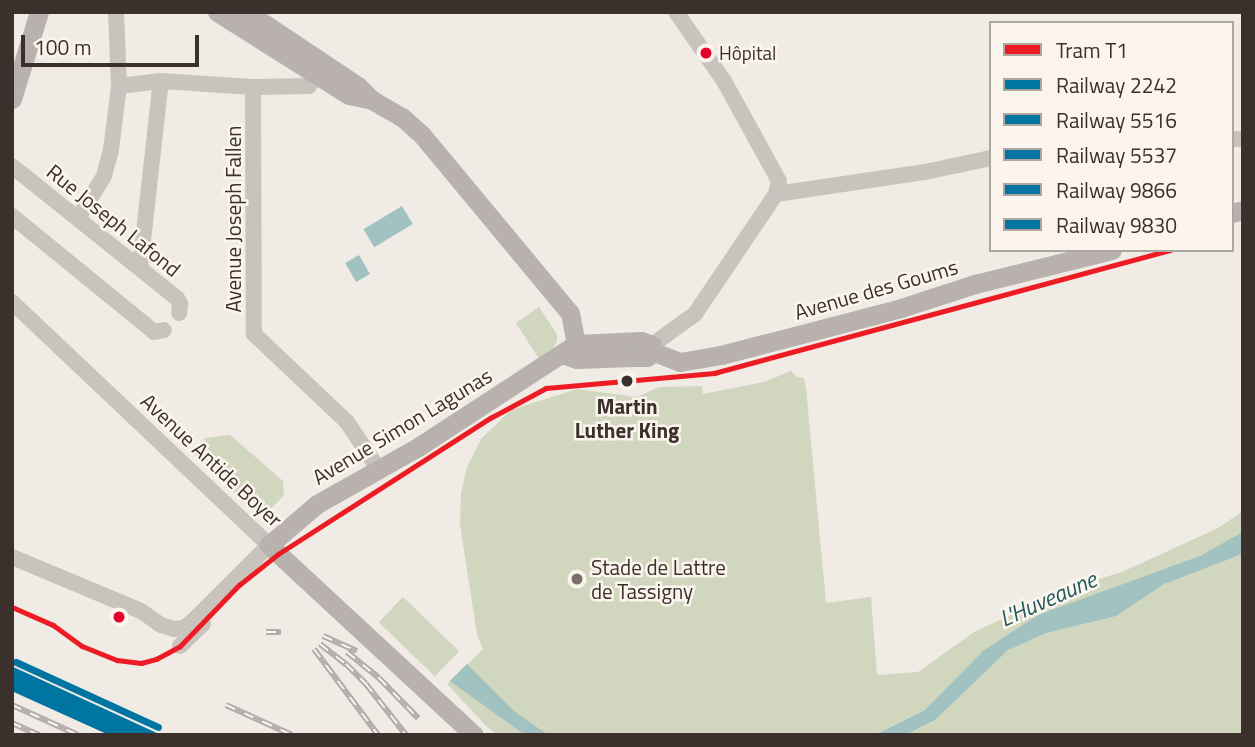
<!DOCTYPE html>
<html>
<head>
<meta charset="utf-8">
<style>
	body { margin:0 }
	#map { position:relative; width:1255px; height:747px; overflow:hidden; background:#f0ebe5; font-family:"Titillium Web",sans-serif }
	div>[style] { position:absolute }
	[style*='--x'] { left:calc(var(--x)*1px); top:calc(var(--y)*1px); width:calc(var(--w)*1px); rotate:calc(var(--a)*1deg) }
	.green>* { inset:0; background:#d1d6bf; transform-origin:0 0 }
	.water>* { inset:0; background:#a1c2c1; transform-origin:0 0 }
	.minor>* { height:16px; margin:-8px; padding:0 8px; transform-origin:8px; border-radius:8px; background:#c9c3be }
	.major>* { height:19px; margin:-9.5px; padding:0 9.5px; transform-origin:9.5px; border-radius:9.5px; background:#b8b1ad }
	.rail>* { height:6px; margin-top:-3px; transform-origin:0; background:repeating-linear-gradient(90deg,#fbf5ee 0 10px,#b1aca8 0 20px); box-sizing:border-box; border-block:2px solid #b1aca8 }
	.rail-1>* { height:7px; margin:-3.5px; padding:0 3.5px; transform-origin:3.5px; border-radius:3.5px; background:#0075a1 }
	.rail-2>* { height:7px; margin:-3.5px; padding:0 3.5px; transform-origin:3.5px; border-radius:3.5px; background:#0075a1 }
	.rail-3>* { height:7px; margin:-3.5px; padding:0 3.5px; transform-origin:3.5px; border-radius:3.5px; background:#0075a1 }
	.rail-4>* { height:7px; margin:-3.5px; padding:0 3.5px; transform-origin:3.5px; border-radius:3.5px; background:#0075a1 }
	.rail-5>* { height:7px; margin:-3.5px; padding:0 3.5px; transform-origin:3.5px; border-radius:3.5px; background:#0075a1 }
	.tram-1>* { height:5px; margin:-2.5px; padding:0 2.5px; transform-origin:2.5px; border-radius:2.5px; background:#ed1c24 }
	.dots>* { width:19px; height:19px; translate:-50% -50%; box-sizing:border-box; border:4px solid #fbf5ee; border-radius:50% }
	span { translate:-50% -50%; white-space:nowrap; text-align:center; line-height:1.15; -webkit-text-stroke:5px #fbf5ee; paint-order:stroke }
	.bus-label { font-size:19px; color:#3b302b }
	.left { translate:0 -50%; text-align:left }
	.street-label { font-size:21px; color:#3b302b }
	.stop-label { font-size:21px; color:#3b302b; font-weight:700 }
	.poi-label { font-size:21px; color:#3b302b }
	.water-label { font-size:23px; color:#1f5a5e; font-style:italic }
	.frame { position:absolute; inset:0; border:14px solid #3b302b; pointer-events:none }
	.legend { position:absolute; left:989px; top:21px; width:245px; height:231px; box-sizing:border-box; background:#fbf5ee; border:2px solid #aea6a0; margin:0; padding:9px 12px; list-style:none; font-size:21px; color:#3b302b }
	.legend li { display:flex; align-items:center; gap:14px; height:35px }
	.legend b { width:35px; border:2px solid #aea6a0 }
	.scale { position:absolute; left:21px; top:35px; width:178px; height:32px; box-sizing:border-box; border:4px solid #3b302b; border-top:0; padding-left:9px; font-size:21px; line-height:24px; white-space:nowrap; color:#3b302b; -webkit-text-stroke:5px #fbf5ee; paint-order:stroke }
</style>
</head>
<body>
<div id="map">
	<div class="green">
		<div style="clip-path:polygon(539px 307px,557px 334px,557px 341px,553px 349px,539px 359px,516px 323px)"></div>
		<div style="clip-path:polygon(791px 371px,797px 377px,804px 378px,806px 388px,826px 603px,871px 597px,877px 675px,918px 672px,974px 632px,1069px 588px,1122px 572px,1218px 528px,1243px 511px,1243px 735px,499px 735px,489px 729px,447px 684px,483px 649px,477px 635px,460px 524px,461px 493px,467px 467px,481px 439px,511px 410px,577px 389px,637px 397px,659px 387px,702px 386px,703px 394px,764px 382px)"></div>
		<div style="clip-path:polygon(230px 435px,283px 481px,284px 495px,268px 512px,256px 511px,249px 507px,192px 452px,205px 438px)"></div>
		<div style="left:403px;top:597px;width:78px;height:35px;rotate:44deg"></div>
	</div>
	<div class="water">
		<div style="left:402px;top:206px;width:21px;height:45px;rotate:59deg"></div>
		<div style="left:359px;top:255px;width:22px;height:16px;rotate:60deg"></div>
		<div style="clip-path:polygon(1243px 532px,1243px 552px,1237px 556px,1164px 584px,1116px 616px,1046px 633px,1008px 650px,935px 720px,905px 735px,875px 735px,925px 710px,983px 651px,1038px 615px,1200px 556px)"></div>
		<div style="clip-path:polygon(467px 664px,514px 711px,548px 735px,525px 735px,450px 681px)"></div>
	</div>
	<div class="minor">
		<div style="--x:119;--y:86;--w:42;--a:-6.8"></div>
		<div style="--x:161;--y:81;--w:92;--a:3.7"></div>
		<div style="--x:253;--y:87;--w:56;--a:-1"></div>
		<div style="--x:309;--y:86;--w:23;--a:-59"></div>
		<div style="--x:253;--y:87;--w:247;--a:89.8"></div>
		<div style="--x:254;--y:334;--w:128;--a:43.4"></div>
		<div style="--x:347;--y:422;--w:58;--a:56.3"></div>
		<div style="--x:1232;--y:139;--w:11;--a:0"></div>
		<div style="--x:12;--y:166;--w:211;--a:38.7"></div>
		<div style="--x:177;--y:298;--w:7;--a:63"></div>
		<div style="--x:180;--y:304;--w:9;--a:96"></div>
		<div style="--x:776;--y:194;--w:151;--a:-8.4"></div>
		<div style="--x:925;--y:172;--w:67;--a:-12"></div>
		<div style="--x:12;--y:216;--w:183;--a:39.2"></div>
		<div style="--x:154;--y:332;--w:10;--a:-11"></div>
		<div style="--x:78;--y:218;--w:49;--a:-58.2"></div>
		<div style="--x:104;--y:176;--w:27;--a:-75"></div>
		<div style="--x:111;--y:150;--w:64;--a:-82.9"></div>
		<div style="--x:119;--y:86;--w:74;--a:-92.3"></div>
		<div style="--x:140;--y:267;--w:187;--a:-83.6"></div>
		<div style="--x:12;--y:302;--w:354;--a:43.4"></div>
		<div style="--x:269;--y:545;--w:106;--a:135"></div>
		<div style="--x:194;--y:620;--w:13;--a:141"></div>
		<div style="--x:184;--y:628;--w:10;--a:174"></div>
		<div style="--x:174;--y:629;--w:14;--a:-163"></div>
		<div style="--x:161;--y:625;--w:24;--a:-145"></div>
		<div style="--x:141;--y:611;--w:140;--a:-157.3"></div>
		<div style="--x:652;--y:345;--w:53;--a:-35.8"></div>
		<div style="--x:695;--y:314;--w:145;--a:-56"></div>
		<div style="--x:776;--y:194;--w:13;--a:-77"></div>
		<div style="--x:779;--y:181;--w:114;--a:-118.8"></div>
		<div style="--x:724;--y:81;--w:84;--a:-124.8"></div>
		<div style="--x:180;--y:646;--w:32;--a:-44"></div>
	</div>
	<div class="major">
		<div style="--x:217;--y:12;--w:156;--a:32.2"></div>
		<div style="--x:349;--y:95;--w:24;--a:12"></div>
		<div style="--x:247;--y:12;--w:133;--a:33.7"></div>
		<div style="--x:358;--y:86;--w:20;--a:45"></div>
		<div style="--x:372;--y:100;--w:34;--a:30"></div>
		<div style="--x:402;--y:117;--w:27;--a:42"></div>
		<div style="--x:422;--y:135;--w:231;--a:50.3"></div>
		<div style="--x:570;--y:313;--w:32;--a:79"></div>
		<div style="--x:12;--y:99;--w:91;--a:-72.8"></div>
		<div style="--x:1232;--y:213;--w:11;--a:-15"></div>
		<div style="--x:654;--y:352;--w:28;--a:21"></div>
		<div style="--x:680;--y:362;--w:42;--a:-9.7"></div>
		<div style="--x:721;--y:355;--w:186;--a:-14.6"></div>
		<div style="--x:901;--y:308;--w:78;--a:-18"></div>
		<div style="--x:975;--y:284;--w:141;--a:-13.9"></div>
		<div style="--x:564;--y:355;--w:14;--a:17"></div>
		<div style="--x:577;--y:359;--w:56;--a:-2"></div>
		<div style="--x:633;--y:357;--w:14;--a:0"></div>
		<div style="--x:647;--y:357;--w:9;--a:-36"></div>
		<div style="--x:474;--y:735;--w:280;--a:-137.2"></div>
		<div style="--x:269;--y:545;--w:63;--a:-40.5"></div>
		<div style="--x:317;--y:504;--w:116;--a:-29.4"></div>
		<div style="--x:418;--y:447;--w:189;--a:-33.1"></div>
		<div style="--x:576;--y:344;--w:65;--a:-2.6"></div>
		<div style="--x:641;--y:341;--w:12;--a:20"></div>
		<div style="--x:652;--y:345;--w:7;--a:74"></div>
	</div>
	<div class="rail">
		<div style="--x:266;--y:632;--w:15;--a:0"></div>
		<div style="--x:323;--y:636;--w:37;--a:24"></div>
		<div style="--x:320;--y:644;--w:33;--a:38"></div>
		<div style="--x:346;--y:664;--w:28;--a:45"></div>
		<div style="--x:366;--y:684;--w:65;--a:51.9"></div>
		<div style="--x:314;--y:649;--w:107;--a:53.3"></div>
		<div style="--x:347;--y:652;--w:41;--a:39.1"></div>
		<div style="--x:379;--y:678;--w:56;--a:45.7"></div>
		<div style="--x:12;--y:705;--w:72;--a:24.4"></div>
		<div style="--x:226;--y:705;--w:72;--a:24.4"></div>
		<div style="--x:12;--y:723;--w:30;--a:24"></div>
	</div>
	<div class="rail-1">
		<div style="--x:12;--y:670;--w:155;--a:24.7"></div>
	</div>
	<div class="rail-2">
		<div style="--x:12;--y:680;--w:132;--a:24.6"></div>
	</div>
	<div class="rail-3">
		<div style="--x:12;--y:677;--w:140;--a:24.5"></div>
	</div>
	<div class="rail-4">
		<div style="--x:16;--y:662;--w:156;--a:24.6"></div>
	</div>
	<div class="rail-5">
		<div style="--x:12;--y:687;--w:116;--a:24.4"></div>
	</div>
	<div class="tram-1">
		<div style="--x:12;--y:607;--w:45;--a:23.7"></div>
		<div style="--x:53;--y:625;--w:36;--a:36"></div>
		<div style="--x:82;--y:646;--w:38;--a:22"></div>
		<div style="--x:117;--y:660;--w:24;--a:7"></div>
		<div style="--x:141;--y:663;--w:16;--a:-15"></div>
		<div style="--x:156;--y:659;--w:27;--a:-28"></div>
		<div style="--x:180;--y:646;--w:85;--a:-46"></div>
		<div style="--x:239;--y:585;--w:50;--a:-38.5"></div>
		<div style="--x:278;--y:554;--w:252;--a:-32.7"></div>
		<div style="--x:490;--y:418;--w:64;--a:-28.2"></div>
		<div style="--x:546;--y:388;--w:169;--a:-5.1"></div>
		<div style="--x:714;--y:373;--w:473;--a:-15.1"></div>
	</div>
	<div class="dots">
		<div style="left:706px;top:53px;background:#e4002b"></div>
		<div style="left:627px;top:381px;background:#3b302b"></div>
		<div style="left:577px;top:579px;background:#7a716c"></div>
		<div style="left:119px;top:617px;background:#e4002b"></div>
	</div>
	<div class="bus-label">
		<span class="left" style="left:719px;top:53px">Hôpital</span>
	</div>
	<div class="street-label">
		<span style="left:233px;top:219px;rotate:-90deg">Avenue Joseph Fallen</span>
		<span style="left:114px;top:220px;rotate:39deg">Rue Joseph Lafond</span>
		<span style="left:876px;top:289px;rotate:-16deg">Avenue des Goums</span>
		<span style="left:402px;top:426px;rotate:-31deg">Avenue Simon Lagunas</span>
		<span style="left:212px;top:460px;rotate:43deg">Avenue Antide Boyer</span>
	</div>
	<div class="stop-label">
		<span style="left:627px;top:418px">Martin<br>Luther King</span>
	</div>
	<div class="poi-label">
		<span class="left" style="left:591px;top:579px">Stade de Lattre<br>de Tassigny</span>
	</div>
	<div class="water-label">
		<span style="left:1048px;top:599px;rotate:-24deg">L'Huveaune</span>
	</div>
	<div class="frame"></div>
	<ul class="legend">
	<li><b style="height:9px;background:#ed1c24"></b>Tram T1</li>
	<li><b style="height:9px;background:#0075a1"></b>Railway 2242</li>
	<li><b style="height:9px;background:#0075a1"></b>Railway 5516</li>
	<li><b style="height:9px;background:#0075a1"></b>Railway 5537</li>
	<li><b style="height:9px;background:#0075a1"></b>Railway 9866</li>
	<li><b style="height:9px;background:#0075a1"></b>Railway 9830</li>
	</ul>
	<div class="scale">100 m</div>
</div>
</body>
</html>
